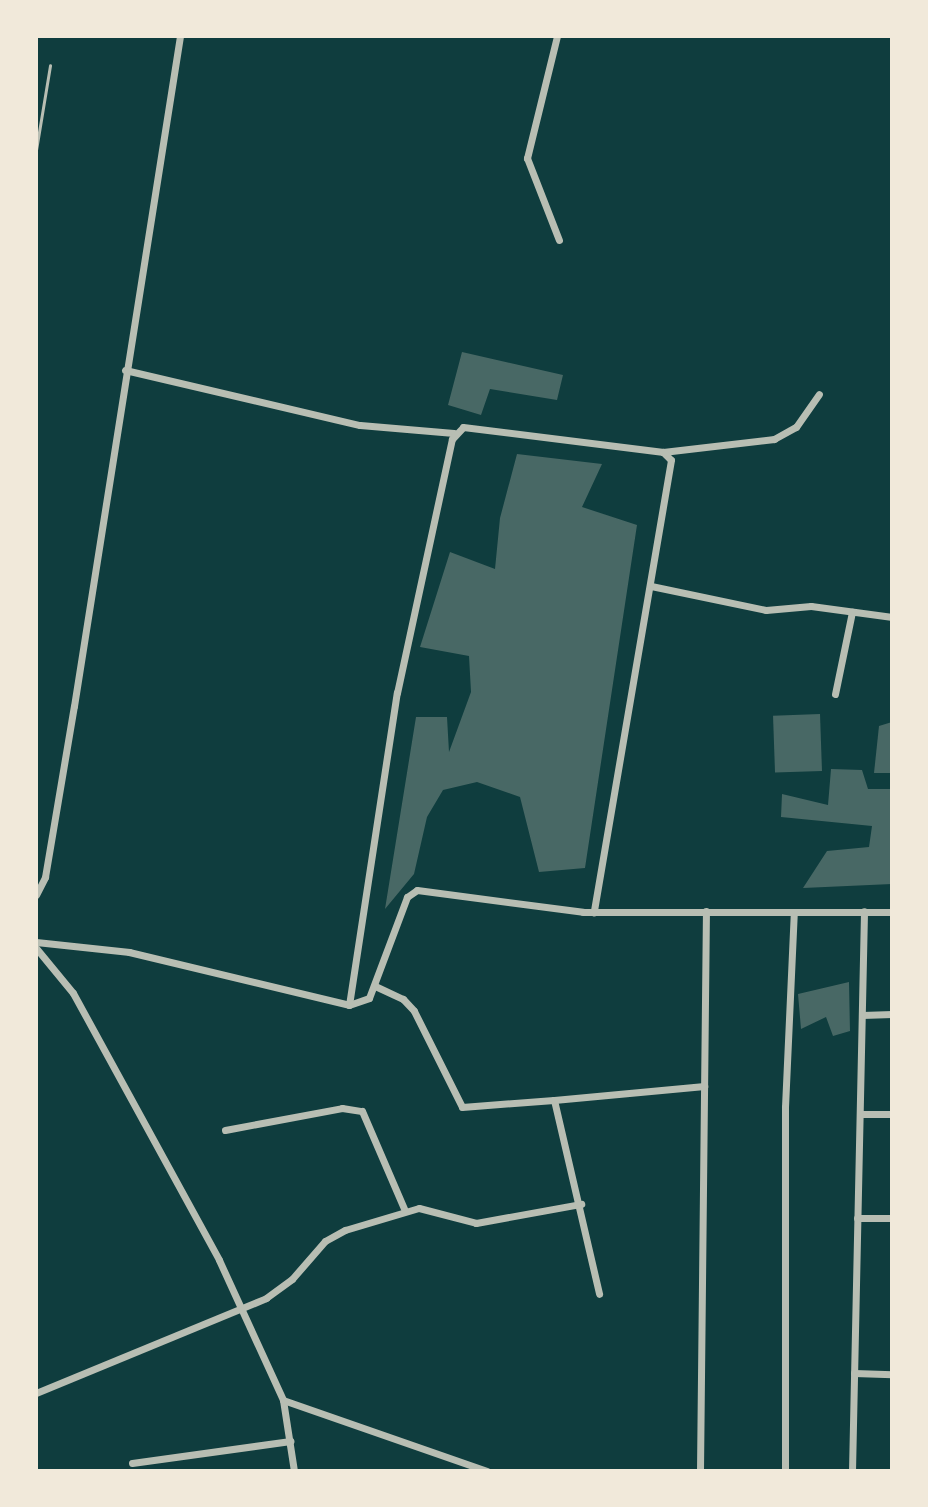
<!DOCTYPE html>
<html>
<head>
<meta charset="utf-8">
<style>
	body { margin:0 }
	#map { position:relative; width:928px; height:1507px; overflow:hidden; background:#0f3d3e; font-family:"Libre Baskerville",serif }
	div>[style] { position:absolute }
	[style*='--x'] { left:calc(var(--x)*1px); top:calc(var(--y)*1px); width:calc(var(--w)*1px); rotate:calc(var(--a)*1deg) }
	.building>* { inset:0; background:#486865; transform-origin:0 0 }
	.service>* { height:3px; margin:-1.5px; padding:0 1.5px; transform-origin:1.5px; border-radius:1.5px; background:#b8beb3 }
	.minor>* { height:7px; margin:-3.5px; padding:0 3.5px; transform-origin:3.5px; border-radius:3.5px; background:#b8beb3 }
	span { translate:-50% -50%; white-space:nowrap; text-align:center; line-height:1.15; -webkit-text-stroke:6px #f1e9da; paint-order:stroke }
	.frame { position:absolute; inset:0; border:38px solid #f1e9da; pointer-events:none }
</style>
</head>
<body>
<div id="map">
	<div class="building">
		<div style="clip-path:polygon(462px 352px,563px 375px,557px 400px,490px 389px,481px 415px,448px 405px)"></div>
		<div style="clip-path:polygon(517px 454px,602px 464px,582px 507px,637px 525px,585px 868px,539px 872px,520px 797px,477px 782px,443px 790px,427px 817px,414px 874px,385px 909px,416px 717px,447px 717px,449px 752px,471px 692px,469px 656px,420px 647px,450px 552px,495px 569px,500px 518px)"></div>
		<div style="left:820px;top:714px;width:57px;height:47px;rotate:88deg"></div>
		<div style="clip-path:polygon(892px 722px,892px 773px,874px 773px,879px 726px)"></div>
		<div style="clip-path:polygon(831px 769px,862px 770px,868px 789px,892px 789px,892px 884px,803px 888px,827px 851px,869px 847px,872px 826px,781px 817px,782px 794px,828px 805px)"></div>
		<div style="clip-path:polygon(849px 982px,850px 1031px,833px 1036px,826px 1017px,801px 1029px,798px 994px)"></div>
	</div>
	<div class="service">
		<div style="--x:36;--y:150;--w:86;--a:-80.6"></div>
	</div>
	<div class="minor">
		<div style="--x:557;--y:36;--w:126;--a:103.8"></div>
		<div style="--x:527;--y:158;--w:88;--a:68.7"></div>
		<div style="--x:125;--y:370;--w:241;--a:13.2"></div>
		<div style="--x:360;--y:425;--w:94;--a:4.9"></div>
		<div style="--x:663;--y:452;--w:112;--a:-6.7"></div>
		<div style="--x:774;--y:439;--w:25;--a:-29"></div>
		<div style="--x:796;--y:427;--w:40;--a:-55.1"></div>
		<div style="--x:651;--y:586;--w:117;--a:11.8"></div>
		<div style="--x:766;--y:610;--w:45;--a:-5.1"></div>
		<div style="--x:811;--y:606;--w:82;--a:7.7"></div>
		<div style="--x:835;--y:694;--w:84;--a:-78.3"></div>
		<div style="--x:36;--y:895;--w:20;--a:-63"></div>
		<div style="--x:45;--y:877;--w:173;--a:-80.4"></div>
		<div style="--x:74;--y:706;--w:678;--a:-81.01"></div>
		<div style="--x:36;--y:942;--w:94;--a:6.1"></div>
		<div style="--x:129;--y:952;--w:226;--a:13.5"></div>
		<div style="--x:349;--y:1005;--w:21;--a:-19"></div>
		<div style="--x:369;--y:998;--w:108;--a:-69.4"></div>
		<div style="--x:407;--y:897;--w:12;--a:-35"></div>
		<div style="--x:417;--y:890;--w:167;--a:7.5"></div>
		<div style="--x:583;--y:912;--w:309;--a:0"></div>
		<div style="--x:36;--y:948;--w:58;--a:50.6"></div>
		<div style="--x:73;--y:993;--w:304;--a:61.3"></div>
		<div style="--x:219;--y:1260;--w:154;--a:65.4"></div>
		<div style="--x:283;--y:1400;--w:72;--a:81.2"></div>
		<div style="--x:375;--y:986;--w:31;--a:25"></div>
		<div style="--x:403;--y:999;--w:16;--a:47"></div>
		<div style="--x:414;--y:1011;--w:107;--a:63.4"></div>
		<div style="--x:462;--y:1107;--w:92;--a:-4.4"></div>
		<div style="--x:554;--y:1100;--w:199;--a:76.9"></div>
		<div style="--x:349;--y:1005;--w:316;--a:-81.3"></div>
		<div style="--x:397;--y:693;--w:260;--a:-77.8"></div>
		<div style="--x:452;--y:439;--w:16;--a:-47"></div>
		<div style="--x:463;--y:427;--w:202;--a:7.1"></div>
		<div style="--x:663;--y:452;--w:11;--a:45"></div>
		<div style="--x:671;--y:460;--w:459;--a:99.7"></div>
		<div style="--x:862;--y:1015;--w:30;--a:-2"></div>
		<div style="--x:554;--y:1100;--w:151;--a:-5.3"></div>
		<div style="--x:860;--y:1114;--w:32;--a:0"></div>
		<div style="--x:225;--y:1130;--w:119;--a:-10.6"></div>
		<div style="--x:342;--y:1108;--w:20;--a:9"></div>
		<div style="--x:362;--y:1111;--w:109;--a:66.7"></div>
		<div style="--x:857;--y:1218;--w:35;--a:0"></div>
		<div style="--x:854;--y:1373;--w:38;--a:2"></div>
		<div style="--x:36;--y:1393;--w:249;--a:-22.4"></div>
		<div style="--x:266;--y:1298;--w:32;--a:-36"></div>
		<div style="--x:292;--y:1279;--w:50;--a:-49"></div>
		<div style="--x:325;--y:1241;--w:23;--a:-29"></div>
		<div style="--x:345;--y:1230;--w:77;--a:-16.6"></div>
		<div style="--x:419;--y:1208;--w:59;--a:14.7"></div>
		<div style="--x:476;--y:1223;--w:107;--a:-10.3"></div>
		<div style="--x:283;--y:1400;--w:216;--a:19.2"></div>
		<div style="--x:132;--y:1463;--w:160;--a:-7.9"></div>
		<div style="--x:700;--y:1471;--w:560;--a:-89.39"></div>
		<div style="--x:785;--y:1471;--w:364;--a:-90"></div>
		<div style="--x:785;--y:1107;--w:195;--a:-87.4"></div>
		<div style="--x:852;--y:1471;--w:560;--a:-88.77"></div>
	</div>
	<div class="frame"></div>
</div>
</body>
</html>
